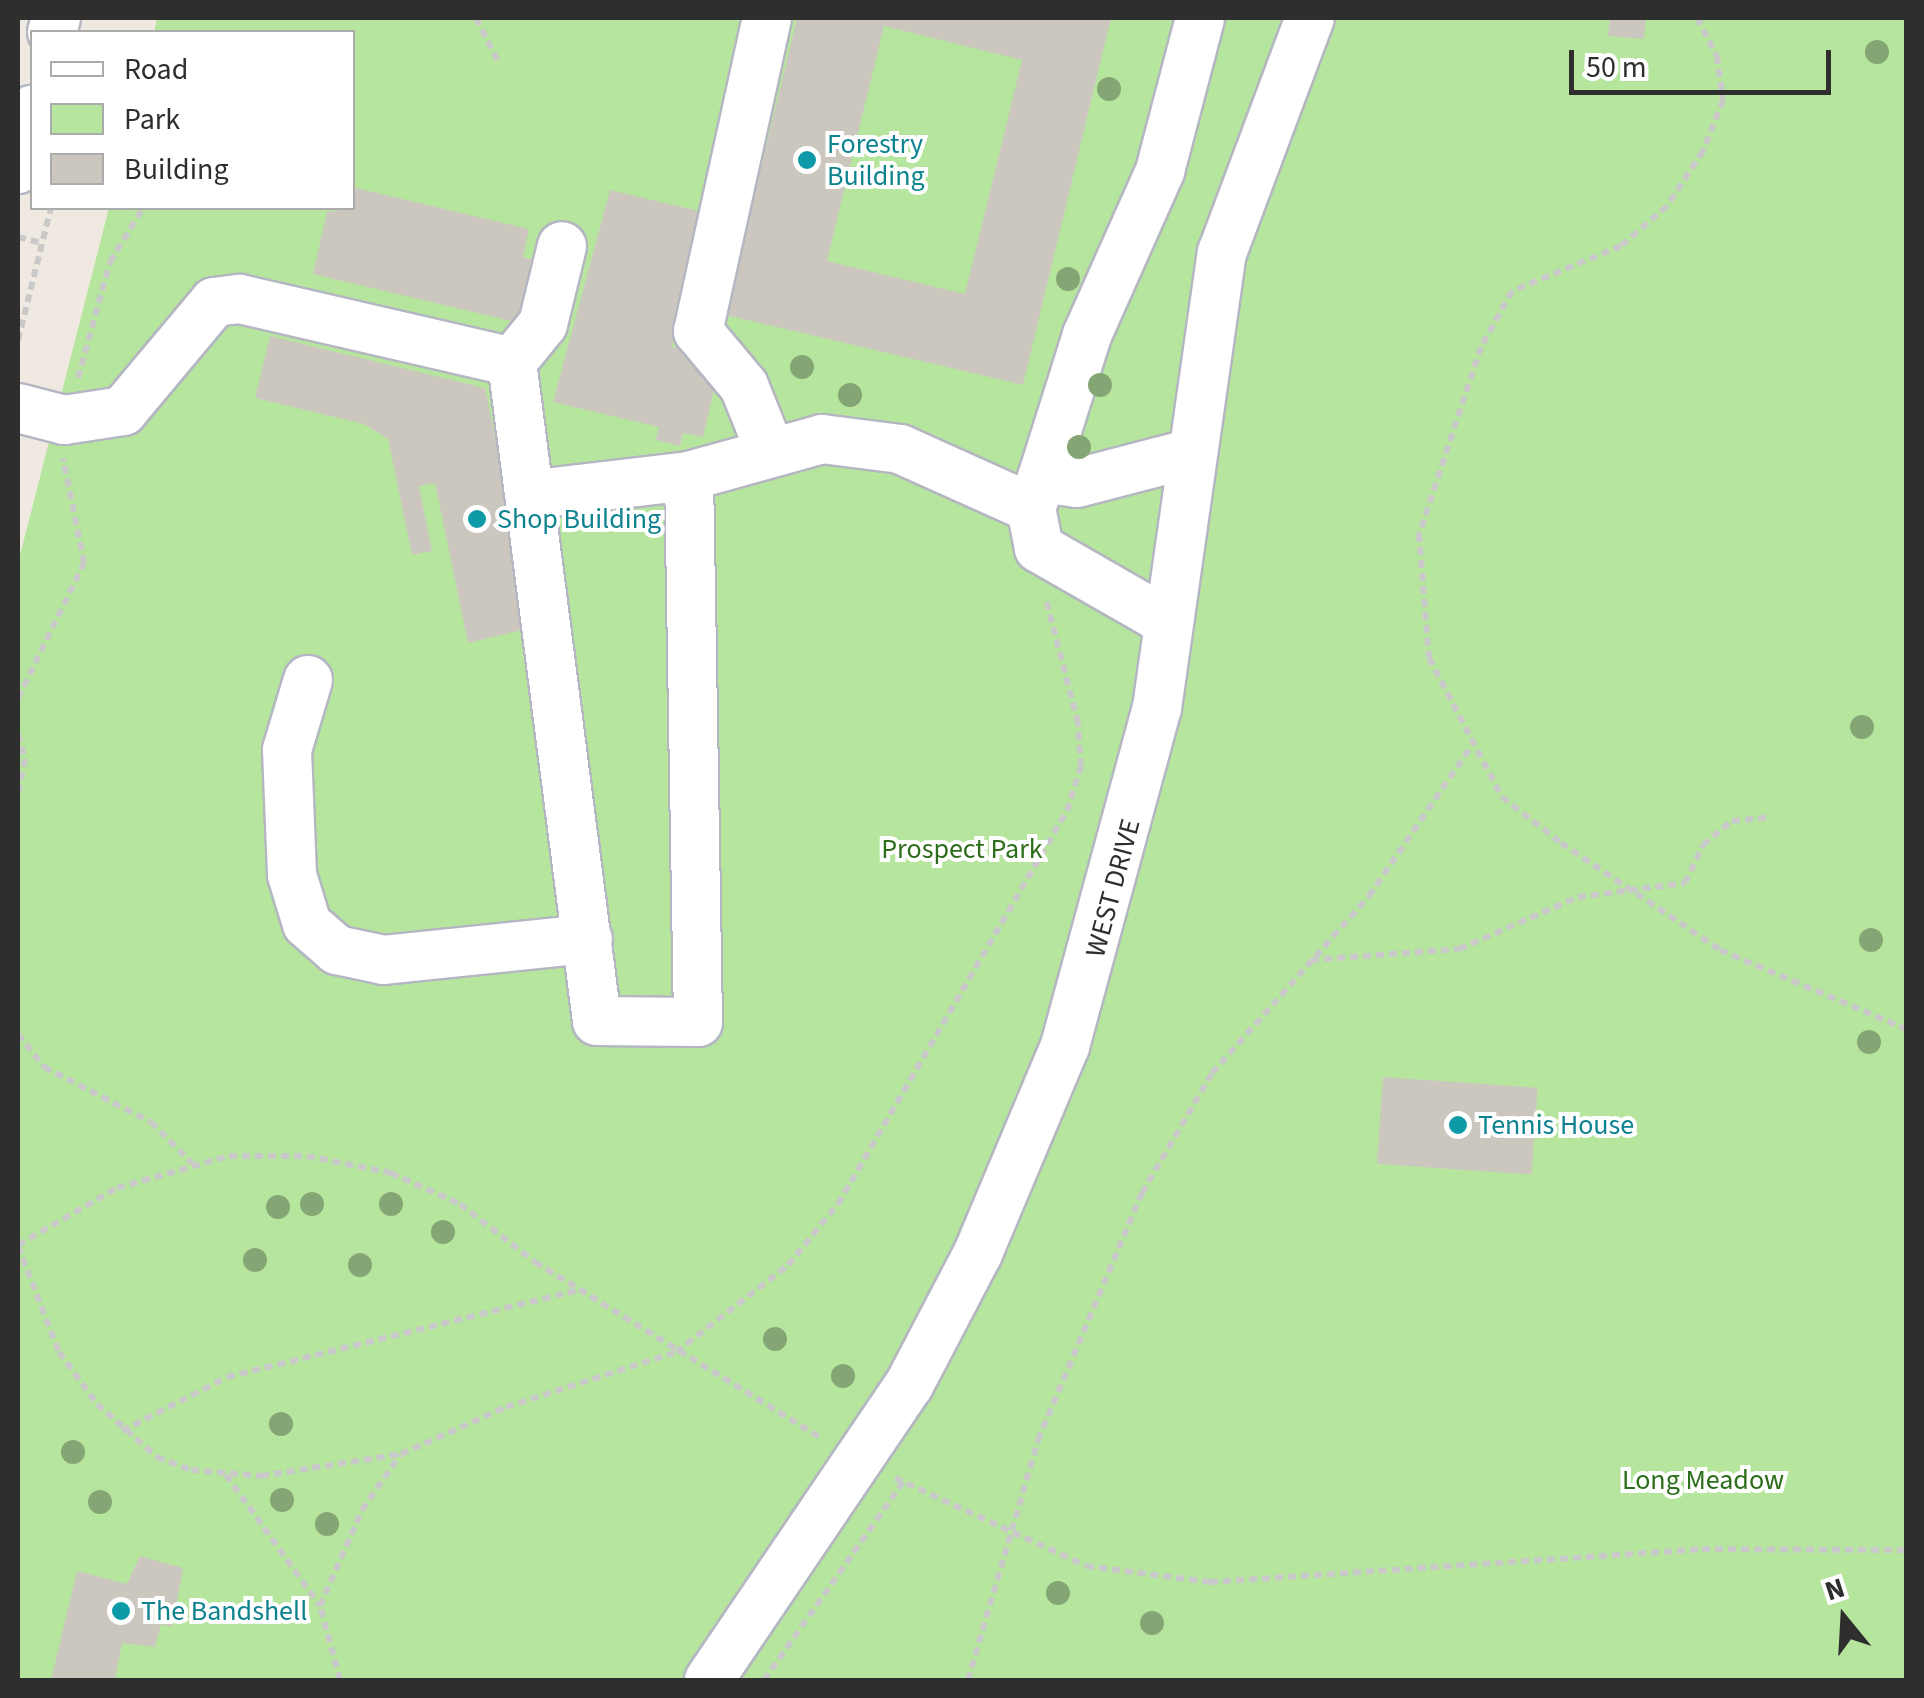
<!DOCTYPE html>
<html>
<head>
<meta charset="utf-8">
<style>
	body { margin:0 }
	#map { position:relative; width:1924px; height:1698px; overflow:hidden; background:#efe9e1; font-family:"Source Sans 3",sans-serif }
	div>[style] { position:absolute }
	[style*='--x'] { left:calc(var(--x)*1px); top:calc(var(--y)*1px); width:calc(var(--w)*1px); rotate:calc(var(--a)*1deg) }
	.green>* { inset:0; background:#b6e59e }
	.building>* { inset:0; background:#cbc7bf; transform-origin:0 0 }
	.path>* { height:6px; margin-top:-3px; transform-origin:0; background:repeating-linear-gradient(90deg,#c9c9c9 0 8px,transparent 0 13px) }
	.roads { filter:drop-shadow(2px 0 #b4b7c1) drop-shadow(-2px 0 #b4b7c1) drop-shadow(0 2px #b4b7c1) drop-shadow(0 -2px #b4b7c1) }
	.minor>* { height:48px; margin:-24px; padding:0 24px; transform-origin:24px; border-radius:24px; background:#fff }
	.trees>* { width:24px; height:24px; margin:-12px; border-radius:50%; background:#84a574 }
	.dots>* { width:28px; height:28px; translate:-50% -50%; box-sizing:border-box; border:5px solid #fff; border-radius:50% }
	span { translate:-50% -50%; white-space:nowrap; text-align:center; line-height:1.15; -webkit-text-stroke:8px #fff; paint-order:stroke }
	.culture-label { font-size:28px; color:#0d838f }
	.left { translate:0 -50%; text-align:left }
	.park-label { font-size:28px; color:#2c6e1b }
	.street-label { font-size:28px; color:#2e2e2e }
	.frame { position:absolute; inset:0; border:20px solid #2e2e2e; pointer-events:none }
	.legend { position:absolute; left:30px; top:30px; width:325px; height:180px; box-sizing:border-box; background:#fff; border:2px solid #ababab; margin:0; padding:12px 18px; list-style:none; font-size:30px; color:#2e2e2e }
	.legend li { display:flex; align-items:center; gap:20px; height:50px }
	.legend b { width:50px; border:2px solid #ababab }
	.north { position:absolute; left:1794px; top:1568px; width:100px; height:100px; -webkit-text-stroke:8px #fff; paint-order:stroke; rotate:342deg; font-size:28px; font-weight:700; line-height:40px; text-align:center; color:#2e2e2e }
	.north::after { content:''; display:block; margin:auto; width:35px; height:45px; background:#2e2e2e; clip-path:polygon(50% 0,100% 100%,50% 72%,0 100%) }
	.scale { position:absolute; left:1569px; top:50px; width:262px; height:45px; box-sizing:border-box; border:5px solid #2e2e2e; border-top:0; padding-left:12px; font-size:30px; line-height:35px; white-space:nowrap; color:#2e2e2e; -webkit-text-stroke:8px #fff; paint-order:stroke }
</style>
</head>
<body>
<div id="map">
	<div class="green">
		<div style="clip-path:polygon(157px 18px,1906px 18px,1906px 1680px,18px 1680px,18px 563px,109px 208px,352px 208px,352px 32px,154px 32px)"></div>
	</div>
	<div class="building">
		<div style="clip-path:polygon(evenodd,797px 18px,1111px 18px,1023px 385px,726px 315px,797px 18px,884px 26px,1022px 60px,965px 294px,827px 261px,884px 26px)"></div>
		<div style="clip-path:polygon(1610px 18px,1646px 18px,1644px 39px,1608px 36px)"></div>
		<div style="clip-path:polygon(352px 187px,529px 229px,523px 257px,543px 262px,528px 325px,313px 274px,327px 212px,352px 208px)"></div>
		<div style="clip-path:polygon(610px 190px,703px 212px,672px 347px,696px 353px,703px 379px,716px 382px,703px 437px,683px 433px,680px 446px,656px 440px,659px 427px,553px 402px)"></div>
		<div style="clip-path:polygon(270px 336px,485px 388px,535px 627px,468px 643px,435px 483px,419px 486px,432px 551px,412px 555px,388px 439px,364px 424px,255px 398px)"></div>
		<div style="left:1383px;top:1077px;width:155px;height:87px;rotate:4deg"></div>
		<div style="clip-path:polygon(140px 1556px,183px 1568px,172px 1627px,161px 1624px,155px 1647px,122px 1643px,115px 1680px,51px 1680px,77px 1571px,127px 1584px)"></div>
	</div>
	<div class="path">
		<div style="--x:476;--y:18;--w:51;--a:62.9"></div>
		<div style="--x:1697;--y:18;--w:43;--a:62.2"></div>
		<div style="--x:1717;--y:56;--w:44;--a:82.2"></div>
		<div style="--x:1723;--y:100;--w:55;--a:111.4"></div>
		<div style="--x:1703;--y:151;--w:66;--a:123.2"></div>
		<div style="--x:1667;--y:206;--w:61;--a:139"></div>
		<div style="--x:1621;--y:246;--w:118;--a:157.6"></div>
		<div style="--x:1512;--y:291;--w:64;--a:119"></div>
		<div style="--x:1481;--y:347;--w:197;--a:108.3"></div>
		<div style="--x:1419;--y:534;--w:124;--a:85.4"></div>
		<div style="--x:1429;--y:658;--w:157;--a:62.3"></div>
		<div style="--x:1502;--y:797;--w:75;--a:37.9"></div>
		<div style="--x:1561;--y:843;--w:192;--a:33.9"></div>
		<div style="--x:1720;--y:950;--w:202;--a:23"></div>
		<div style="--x:18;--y:237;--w:25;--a:14"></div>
		<div style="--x:18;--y:274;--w:2;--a:0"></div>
		<div style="--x:18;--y:340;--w:136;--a:-76"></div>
		<div style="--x:78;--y:378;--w:120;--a:-74.6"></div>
		<div style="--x:110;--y:262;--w:63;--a:-58.6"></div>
		<div style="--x:18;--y:698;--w:150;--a:-63.9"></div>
		<div style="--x:84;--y:563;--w:107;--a:-101.3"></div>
		<div style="--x:18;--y:734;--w:26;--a:74"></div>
		<div style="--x:25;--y:759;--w:37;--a:101"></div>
		<div style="--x:1311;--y:960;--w:148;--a:-4.3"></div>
		<div style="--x:1459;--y:949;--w:130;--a:-23.6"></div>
		<div style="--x:1578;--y:897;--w:108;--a:-7.5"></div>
		<div style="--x:1685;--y:883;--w:42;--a:-64.7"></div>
		<div style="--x:1703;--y:845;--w:38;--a:-40"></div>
		<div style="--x:1732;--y:821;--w:39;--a:-6"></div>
		<div style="--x:18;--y:1034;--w:42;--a:51.8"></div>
		<div style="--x:44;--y:1067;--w:120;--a:27.2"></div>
		<div style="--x:151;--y:1122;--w:58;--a:45"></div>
		<div style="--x:18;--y:1245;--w:114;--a:-29.9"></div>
		<div style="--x:117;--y:1188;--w:116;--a:-15.9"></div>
		<div style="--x:229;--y:1156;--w:78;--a:0"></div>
		<div style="--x:307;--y:1156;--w:86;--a:11.4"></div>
		<div style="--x:391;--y:1173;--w:76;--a:24.2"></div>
		<div style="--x:460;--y:1204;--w:95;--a:37.7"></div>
		<div style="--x:535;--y:1262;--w:338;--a:31.6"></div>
		<div style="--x:18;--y:1246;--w:114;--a:68.9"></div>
		<div style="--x:59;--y:1352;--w:64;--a:53.8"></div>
		<div style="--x:97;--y:1404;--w:80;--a:41.5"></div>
		<div style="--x:157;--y:1457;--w:36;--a:21"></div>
		<div style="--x:191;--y:1470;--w:70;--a:4.9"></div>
		<div style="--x:261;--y:1476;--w:142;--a:-8.9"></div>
		<div style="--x:401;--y:1454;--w:115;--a:-24.1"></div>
		<div style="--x:506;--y:1407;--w:179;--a:-17.9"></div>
		<div style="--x:676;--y:1352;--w:142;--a:-37.8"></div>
		<div style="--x:788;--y:1265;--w:79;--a:-50.7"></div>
		<div style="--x:838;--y:1204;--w:455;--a:-59.8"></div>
		<div style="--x:1067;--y:811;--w:47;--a:-72.7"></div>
		<div style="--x:1081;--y:766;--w:43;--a:-94"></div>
		<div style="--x:1078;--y:723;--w:128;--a:-104.5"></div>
		<div style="--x:122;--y:1431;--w:118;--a:-27.2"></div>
		<div style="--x:227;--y:1377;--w:363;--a:-13.9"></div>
		<div style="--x:226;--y:1475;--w:161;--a:54.3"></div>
		<div style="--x:895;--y:1478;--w:210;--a:24.7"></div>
		<div style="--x:1086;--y:1566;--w:125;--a:7.4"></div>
		<div style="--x:1210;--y:1582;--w:493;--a:-3.8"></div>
		<div style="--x:1702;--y:1549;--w:204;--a:0.3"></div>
		<div style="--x:340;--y:1680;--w:77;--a:-105.1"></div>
		<div style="--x:320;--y:1606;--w:105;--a:-66.4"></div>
		<div style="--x:362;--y:1510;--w:67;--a:-55.4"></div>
		<div style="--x:764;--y:1680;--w:242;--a:-54.9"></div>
		<div style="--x:968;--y:1680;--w:250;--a:-73.7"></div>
		<div style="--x:1038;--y:1440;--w:268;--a:-67.2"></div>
		<div style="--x:1142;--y:1193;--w:139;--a:-59.7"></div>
		<div style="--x:1212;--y:1073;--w:237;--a:-48.4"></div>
		<div style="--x:1369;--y:896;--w:179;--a:-55.7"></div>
	</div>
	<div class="roads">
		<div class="minor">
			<div style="--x:767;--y:18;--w:321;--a:102.4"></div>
			<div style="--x:698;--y:331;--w:72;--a:50.1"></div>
			<div style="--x:744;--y:386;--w:72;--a:68.1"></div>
			<div style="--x:52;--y:32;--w:15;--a:-74"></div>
			<div style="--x:18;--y:169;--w:61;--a:-76.7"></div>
			<div style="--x:512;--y:362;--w:49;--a:-50.8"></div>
			<div style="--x:543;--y:324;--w:80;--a:-76.3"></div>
			<div style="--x:18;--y:408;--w:48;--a:14.6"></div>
			<div style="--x:64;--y:420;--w:60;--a:-8.7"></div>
			<div style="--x:123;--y:411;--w:142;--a:-50.1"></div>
			<div style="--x:214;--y:302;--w:26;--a:-7"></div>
			<div style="--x:240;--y:299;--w:279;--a:13"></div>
			<div style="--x:512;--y:362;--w:664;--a:82.65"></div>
			<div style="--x:597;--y:1021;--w:101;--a:0.6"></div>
			<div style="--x:698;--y:1022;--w:546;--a:-90.94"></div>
			<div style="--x:1042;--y:478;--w:150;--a:-72.5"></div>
			<div style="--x:1087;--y:335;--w:180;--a:-66"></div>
			<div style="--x:1160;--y:171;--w:158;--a:-75.3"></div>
			<div style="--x:536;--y:494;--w:154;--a:-6.7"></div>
			<div style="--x:689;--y:476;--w:138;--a:-15.5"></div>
			<div style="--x:822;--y:439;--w:79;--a:7.3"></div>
			<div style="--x:900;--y:449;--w:144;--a:24.2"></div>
			<div style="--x:1168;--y:622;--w:149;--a:-150.2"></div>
			<div style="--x:1039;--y:548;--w:41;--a:-101.3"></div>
			<div style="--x:1031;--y:508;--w:32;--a:-70"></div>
			<div style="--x:1042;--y:478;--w:35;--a:8"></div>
			<div style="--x:1077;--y:483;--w:119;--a:-14.6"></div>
			<div style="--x:308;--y:680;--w:73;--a:106.7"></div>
			<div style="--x:287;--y:750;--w:125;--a:87.7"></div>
			<div style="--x:292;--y:875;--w:51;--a:73"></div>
			<div style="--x:307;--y:924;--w:40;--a:41"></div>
			<div style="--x:337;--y:950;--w:48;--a:12"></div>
			<div style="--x:384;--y:960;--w:205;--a:-5.9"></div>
			<div style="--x:709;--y:1680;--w:356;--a:-55.9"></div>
			<div style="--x:909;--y:1385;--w:149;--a:-62.4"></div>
			<div style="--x:978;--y:1253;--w:225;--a:-67.2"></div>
			<div style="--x:1065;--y:1046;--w:350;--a:-74.8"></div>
			<div style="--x:1157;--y:708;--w:460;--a:-81.9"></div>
			<div style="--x:1222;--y:253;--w:251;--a:-69.5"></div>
		</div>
	</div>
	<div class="trees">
		<div style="left:1877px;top:52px"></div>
		<div style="left:1109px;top:89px"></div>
		<div style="left:1068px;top:279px"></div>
		<div style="left:802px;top:367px"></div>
		<div style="left:1100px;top:385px"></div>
		<div style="left:850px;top:395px"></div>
		<div style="left:1079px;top:447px"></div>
		<div style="left:1862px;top:727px"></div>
		<div style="left:1871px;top:940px"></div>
		<div style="left:1869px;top:1042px"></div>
		<div style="left:312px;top:1204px"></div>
		<div style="left:391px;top:1204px"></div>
		<div style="left:278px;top:1207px"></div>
		<div style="left:443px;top:1232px"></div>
		<div style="left:255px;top:1260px"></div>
		<div style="left:360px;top:1265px"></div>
		<div style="left:775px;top:1339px"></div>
		<div style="left:843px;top:1376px"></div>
		<div style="left:281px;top:1424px"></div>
		<div style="left:73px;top:1452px"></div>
		<div style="left:282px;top:1500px"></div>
		<div style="left:100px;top:1502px"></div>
		<div style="left:327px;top:1524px"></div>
		<div style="left:1058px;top:1593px"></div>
		<div style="left:1152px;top:1623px"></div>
	</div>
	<div class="dots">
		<div style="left:807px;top:160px;background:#0f9aa8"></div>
		<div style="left:477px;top:519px;background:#0f9aa8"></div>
		<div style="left:1458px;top:1125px;background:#0f9aa8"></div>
		<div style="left:121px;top:1611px;background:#0f9aa8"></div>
	</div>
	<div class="culture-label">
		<span class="left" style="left:827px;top:160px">Forestry<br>Building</span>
		<span class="left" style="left:497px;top:519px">Shop Building</span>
		<span class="left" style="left:1478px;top:1125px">Tennis House</span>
		<span class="left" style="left:141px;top:1611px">The Bandshell</span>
	</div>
	<div class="park-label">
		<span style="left:962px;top:849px">Prospect Park</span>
		<span style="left:1703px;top:1480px">Long Meadow</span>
	</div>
	<div class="street-label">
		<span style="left:1113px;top:888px;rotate:-75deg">WEST DRIVE</span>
	</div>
	<div class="frame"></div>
	<ul class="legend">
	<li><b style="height:12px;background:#fff"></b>Road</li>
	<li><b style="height:28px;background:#b6e59e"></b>Park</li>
	<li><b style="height:28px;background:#cbc7bf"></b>Building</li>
	</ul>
	<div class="north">N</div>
	<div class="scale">50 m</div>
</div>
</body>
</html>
